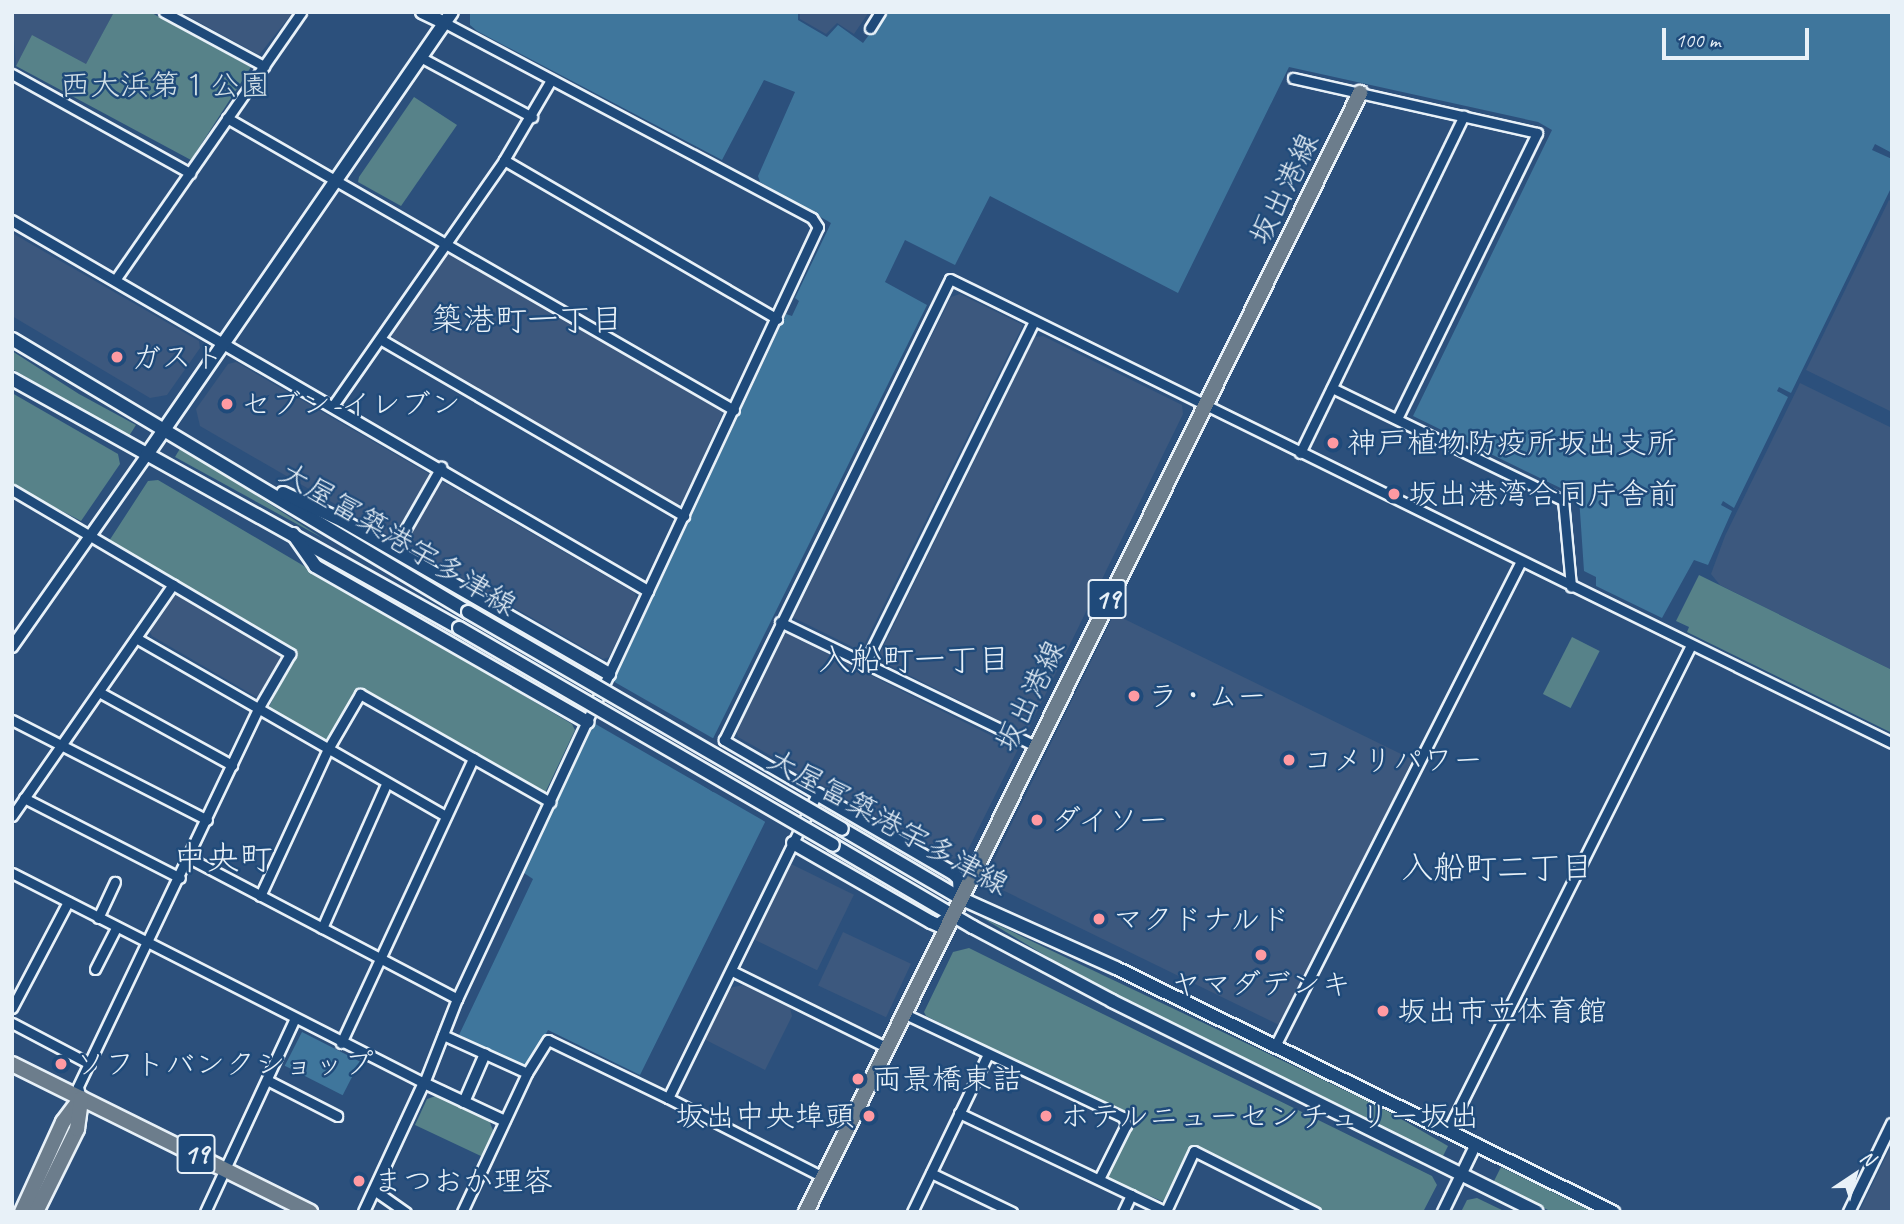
<!DOCTYPE html>
<html>
<head>
<meta charset="utf-8">
<style>
	body { margin:0 }
	#map { position:relative; width:1904px; height:1224px; overflow:hidden; background:#2c507c; font-family:Caveat,"Klee One",sans-serif }
	div>[style] { position:absolute }
	[style*='--x'] { left:calc(var(--x)*1px); top:calc(var(--y)*1px); width:calc(var(--w)*1px); rotate:calc(var(--a)*1deg) }
	.built>* { inset:0; background:#3c587e; transform-origin:0 0 }
	.green>* { inset:0; background:#578289; transform-origin:0 0 }
	.water>* { inset:0; background:#3f769c; transform-origin:0 0 }
	.pier>* { inset:0; background:#2c507c }
	.roads { filter:drop-shadow(2px 0 #e8f1f8) drop-shadow(-2px 0 #e8f1f8) drop-shadow(0 2px #e8f1f8) drop-shadow(0 -2px #e8f1f8) }
	.minor>* { height:9px; margin:-4.5px; padding:0 4.5px; transform-origin:4.5px; border-radius:4.5px; background:#1f4a7a }
	.tertiary>* { height:10px; margin:-5px; padding:0 5px; transform-origin:5px; border-radius:5px; background:#1f4a7a }
	.secondary>* { height:12px; margin:-6px; padding:0 6px; transform-origin:6px; border-radius:6px; background:#1f4a7a }
	.primary>* { height:14px; margin:-7px; padding:0 7px; transform-origin:7px; border-radius:7px; background:#6c7d8c }
	.bridges { filter:drop-shadow(2px 0 #e8f1f8) drop-shadow(-2px 0 #e8f1f8) drop-shadow(0 2px #e8f1f8) drop-shadow(0 -2px #e8f1f8) }
	.secondary-bridge>* { height:12px; margin:-6px; padding:0 6px; transform-origin:6px; border-radius:6px; background:#1f4a7a }
	.dots>* { width:19px; height:19px; translate:-50% -50%; box-sizing:border-box; border:4px solid #1f4a7a; border-radius:50% }
	span { translate:-50% -50%; white-space:nowrap; text-align:center; line-height:1.15; -webkit-text-stroke:5px #1f4a7a; paint-order:stroke }
	.shield-label span { padding:2px 5px; background:#1f4a7a; border:2px solid; border-radius:5px; -webkit-text-stroke-width:0 }
	.shield-label { font-size:28px; color:#e8f1f8; font-weight:700 }
	.park-label { font-size:30px; color:#d2e0e7 }
	.street-label { font-size:30px; color:#e8f1f8 }
	.poi-label { font-size:30px; color:#e8f1f8 }
	.left { translate:0 -50%; text-align:left }
	.right { translate:-100% -50%; text-align:right }
	.neighbourhood-label { font-size:32px; color:#e8f1f8 }
	.quarter-label { font-size:33px; color:#e8f1f8 }
	.frame { position:absolute; inset:0; border:14px solid #e8f1f8; pointer-events:none }
	.north { position:absolute; left:1820px; top:1140px; width:70px; height:70px; -webkit-text-stroke:5px #1f4a7a; paint-order:stroke; rotate:36deg; font-size:19px; font-weight:700; line-height:28px; text-align:center; color:#e8f1f8 }
	.north::after { content:''; display:block; margin:auto; width:24px; height:32px; background:#e8f1f8; clip-path:polygon(50% 0,100% 100%,50% 72%,0 100%) }
	.scale { position:absolute; left:1662px; top:28px; width:147px; height:32px; box-sizing:border-box; border:4px solid #e8f1f8; border-top:0; padding-left:9px; font-size:21px; line-height:24px; white-space:nowrap; color:#e8f1f8; -webkit-text-stroke:5px #1f4a7a; paint-order:stroke }
</style>
</head>
<body>
<div id="map">
	<div class="built">
		<div style="clip-path:polygon(12px 12px,114px 12px,86px 65px,33px 36px,16px 66px)"></div>
		<div style="clip-path:polygon(180px 12px,293px 12px,259px 55px)"></div>
		<div style="clip-path:polygon(800px 12px,869px 12px,854px 34px,837px 23px,826px 34px,800px 19px)"></div>
		<div style="clip-path:polygon(1889px 200px,1892px 202px,1892px 412px,1806px 370px)"></div>
		<div style="clip-path:polygon(12px 233px,199px 341px,200px 348px,167px 395px,150px 398px,12px 316px)"></div>
		<div style="clip-path:polygon(452px 254px,723px 412px,684px 502px,677px 505px,393px 338px,391px 333px,445px 256px)"></div>
		<div style="clip-path:polygon(960px 294px,1023px 325px,861px 651px,792px 617px,951px 297px)"></div>
		<div style="clip-path:polygon(1043px 336px,1182px 405px,1183px 414px,1026px 734px,877px 659px,1035px 337px)"></div>
		<div style="clip-path:polygon(236px 362px,635px 593px,637px 600px,609px 657px,603px 659px,200px 426px,196px 409px,228px 364px)"></div>
		<div style="clip-path:polygon(1800px 383px,1892px 428px,1892px 670px,1720px 585px,1711px 574px,1725px 536px)"></div>
		<div style="clip-path:polygon(176px 593px,282px 654px,260px 699px,152px 636px,149px 630px)"></div>
		<div style="left:1114px;top:614px;width:332px;height:297px;rotate:26deg"></div>
		<div style="clip-path:polygon(782px 631px,1018px 749px,965px 856px,952px 859px,738px 737px,736px 729px)"></div>
		<div style="left:791px;top:864px;width:70px;height:84px;rotate:26deg"></div>
		<div style="left:843px;top:932px;width:75px;height:59px;rotate:25deg"></div>
		<div style="clip-path:polygon(743px 985px,790px 1008px,792px 1016px,765px 1070px,704px 1039px,729px 988px)"></div>
		<div style="clip-path:polygon(1892px 1144px,1892px 1212px,1859px 1212px)"></div>
	</div>
	<div class="green">
		<div style="clip-path:polygon(114px 12px,150px 12px,251px 67px,191px 160px,16px 66px,32px 35px,86px 64px)"></div>
		<div style="clip-path:polygon(414px 97px,457px 125px,401px 206px,358px 182px,359px 177px)"></div>
		<div style="clip-path:polygon(12px 351px,79px 394px,136px 425px,129px 436px,12px 369px)"></div>
		<div style="clip-path:polygon(12px 393px,118px 454px,120px 464px,81px 521px,12px 485px)"></div>
		<div style="clip-path:polygon(181px 447px,324px 539px,175px 457px)"></div>
		<div style="clip-path:polygon(158px 480px,572px 724px,575px 730px,545px 793px,360px 687px,326px 740px,269px 707px,297px 651px,109px 541px,148px 481px)"></div>
		<div style="clip-path:polygon(1699px 575px,1892px 670px,1892px 733px,1687px 632px,1689px 627px,1676px 621px)"></div>
		<div style="left:1572px;top:637px;width:31px;height:64px;rotate:27deg"></div>
		<div style="clip-path:polygon(981px 917px,1382px 1108px,1448px 1146px,1442px 1158px,1116px 998px)"></div>
		<div style="clip-path:polygon(969px 948px,1432px 1176px,1437px 1185px,1423px 1212px,1324px 1212px,1191px 1147px,1164px 1202px,1107px 1178px,1131px 1117px,926px 1016px,924px 1012px,953px 952px)"></div>
		<div style="clip-path:polygon(436px 1096px,489px 1120px,494px 1133px,483px 1157px,415px 1125px,427px 1099px)"></div>
		<div style="clip-path:polygon(1501px 1167px,1593px 1212px,1552px 1212px,1493px 1183px)"></div>
		<div style="clip-path:polygon(1477px 1198px,1506px 1212px,1461px 1212px,1467px 1200px)"></div>
	</div>
	<div class="water">
		<div style="clip-path:polygon(470px 12px,798px 12px,798px 20px,827px 37px,838px 25px,863px 43px,886px 12px,1892px 12px,1892px 153px,1875px 144px,1872px 150px,1892px 159px,1892px 186px,1791px 393px,1779px 387px,1777px 391px,1788px 397px,1734px 508px,1723px 501px,1721px 505px,1732px 511px,1708px 565px,1694px 560px,1662px 618px,1596px 586px,1596px 577px,1584px 571px,1579px 497px,1413px 416px,1552px 130px,1538px 122px,1289px 67px,1178px 293px,990px 196px,955px 265px,905px 240px,885px 282px,927px 305px,693px 779px,713px 792px,777px 798px,640px 1075px,548px 1030px,528px 1067px,459px 1035px,533px 879px,524px 873px,786px 314px,792px 316px,799px 301px,795px 298px,831px 223px,760px 182px,758px 176px,795px 92px,764px 80px,722px 160px,477px 31px,470px 25px)"></div>
		<div style="left:302px;top:1032px;width:65px;height:38px;rotate:27deg"></div>
	</div>
	<div class="pier">
		<div style="clip-path:polygon(611px 680px,716px 740px,697px 778px,712px 787px,722px 766px,781px 800px,769px 824px,592px 722px)"></div>
	</div>
	<div class="roads">
		<div class="minor">
			<div style="--x:164;--y:12;--w:114;--a:28.4"></div>
			<div style="--x:870;--y:28;--w:19;--a:-58"></div>
			<div style="--x:422;--y:58;--w:125;--a:28.2"></div>
			<div style="--x:12;--y:74;--w:204;--a:29.1"></div>
			<div style="--x:1293;--y:78;--w:250;--a:12.7"></div>
			<div style="--x:1537;--y:133;--w:318;--a:116.1"></div>
			<div style="--x:227;--y:118;--w:585;--a:29.94"></div>
			<div style="--x:504;--y:160;--w:316;--a:30.2"></div>
			<div style="--x:115;--y:280;--w:326;--a:-55.2"></div>
			<div style="--x:380;--y:339;--w:352;--a:30.2"></div>
			<div style="--x:1332;--y:388;--w:257;--a:25.9"></div>
			<div style="--x:1563;--y:500;--w:87;--a:84.7"></div>
			<div style="--x:332;--y:407;--w:301;--a:-55.1"></div>
			<div style="--x:504;--y:160;--w:93;--a:-59.6"></div>
			<div style="--x:1300;--y:453;--w:375;--a:-64.1"></div>
			<div style="--x:12;--y:490;--w:323;--a:30.5"></div>
			<div style="--x:290;--y:654;--w:64;--a:120.2"></div>
			<div style="--x:258;--y:709;--w:419;--a:115.5"></div>
			<div style="--x:78;--y:1087;--w:11;--a:75"></div>
			<div style="--x:394;--y:549;--w:95;--a:-60.2"></div>
			<div style="--x:780;--y:622;--w:284;--a:25.9"></div>
			<div style="--x:136;--y:638;--w:357;--a:29.9"></div>
			<div style="--x:865;--y:663;--w:381;--a:-63.7"></div>
			<div style="--x:99;--y:692;--w:152;--a:28.8"></div>
			<div style="--x:12;--y:720;--w:219;--a:27.1"></div>
			<div style="--x:24;--y:798;--w:175;--a:27.1"></div>
			<div style="--x:12;--y:816;--w:282;--a:-55.2"></div>
			<div style="--x:189;--y:858;--w:303;--a:27.7"></div>
			<div style="--x:12;--y:873;--w:462;--a:27"></div>
			<div style="--x:424;--y:1083;--w:90;--a:-68.6"></div>
			<div style="--x:457;--y:999;--w:852;--a:-64.94"></div>
			<div style="--x:818;--y:227;--w:11;--a:-124"></div>
			<div style="--x:812;--y:218;--w:416;--a:-152"></div>
			<div style="--x:260;--y:896;--w:162;--a:-65.2"></div>
			<div style="--x:328;--y:749;--w:64;--a:-59.8"></div>
			<div style="--x:360;--y:694;--w:219;--a:29.6"></div>
			<div style="--x:98;--y:918;--w:40;--a:-65"></div>
			<div style="--x:322;--y:928;--w:158;--a:-66"></div>
			<div style="--x:95;--y:969;--w:46;--a:-62.9"></div>
			<div style="--x:732;--y:971;--w:174;--a:26.3"></div>
			<div style="--x:12;--y:1008;--w:120;--a:-62.2"></div>
			<div style="--x:905;--y:1014;--w:241;--a:25.3"></div>
			<div style="--x:1123;--y:1117;--w:9;--a:69"></div>
			<div style="--x:1126;--y:1125;--w:60;--a:116.6"></div>
			<div style="--x:12;--y:1023;--w:88;--a:27.7"></div>
			<div style="--x:443;--y:1035;--w:92;--a:24.3"></div>
			<div style="--x:341;--y:1043;--w:314;--a:-65.1"></div>
			<div style="--x:1275;--y:1046;--w:542;--a:-63.1"></div>
			<div style="--x:267;--y:1080;--w:79;--a:27.2"></div>
			<div style="--x:959;--y:1113;--w:230;--a:25.5"></div>
			<div style="--x:1448;--y:1130;--w:542;--a:-63.39"></div>
			<div style="--x:931;--y:1173;--w:90;--a:25.7"></div>
			<div style="--x:823;--y:1177;--w:174;--a:-153"></div>
			<div style="--x:668;--y:1098;--w:339;--a:-63.9"></div>
			<div style="--x:817;--y:794;--w:108;--a:-149.9"></div>
			<div style="--x:724;--y:740;--w:513;--a:-63.88"></div>
			<div style="--x:950;--y:279;--w:1050;--a:26.22"></div>
			<div style="--x:374;--y:1190;--w:39;--a:35"></div>
			<div style="--x:1166;--y:1211;--w:66;--a:-65"></div>
			<div style="--x:1194;--y:1151;--w:136;--a:26.8"></div>
			<div style="--x:205;--y:1212;--w:212;--a:-65.1"></div>
			<div style="--x:462;--y:1212;--w:153;--a:-64.9"></div>
			<div style="--x:527;--y:1073;--w:39;--a:-58"></div>
			<div style="--x:548;--y:1040;--w:133;--a:25.8"></div>
			<div style="--x:912;--y:1212;--w:173;--a:-64.3"></div>
			<div style="--x:1123;--y:1212;--w:19;--a:-65"></div>
		</div>
		<div class="tertiary">
			<div style="--x:12;--y:221;--w:736;--a:30.19"></div>
			<div style="--x:12;--y:647;--w:233;--a:-54.9"></div>
			<div style="--x:464;--y:1102;--w:52;--a:-66.4"></div>
			<div style="--x:364;--y:1212;--w:142;--a:-65.1"></div>
			<div style="--x:424;--y:1083;--w:89;--a:25.1"></div>
			<div style="--x:1443;--y:1212;--w:76;--a:-64.1"></div>
			<div style="--x:1849;--y:1212;--w:98;--a:-64"></div>
		</div>
		<div class="secondary">
			<div style="--x:422;--y:12;--w:25;--a:26"></div>
			<div style="--x:12;--y:339;--w:531;--a:30.91"></div>
			<div style="--x:12;--y:379;--w:512;--a:29.12"></div>
			<div style="--x:146;--y:456;--w:539;--a:-55.43"></div>
			<div style="--x:283;--y:493;--w:66;--a:25"></div>
			<div style="--x:343;--y:521;--w:307;--a:29.9"></div>
			<div style="--x:293;--y:534;--w:39;--a:55"></div>
			<div style="--x:315;--y:566;--w:314;--a:29.8"></div>
			<div style="--x:817;--y:794;--w:157;--a:30.2"></div>
			<div style="--x:953;--y:873;--w:8;--a:45"></div>
			<div style="--x:959;--y:879;--w:19;--a:87"></div>
			<div style="--x:842;--y:829;--w:137;--a:30.3"></div>
			<div style="--x:960;--y:898;--w:171;--a:24.2"></div>
			<div style="--x:1116;--y:968;--w:554;--a:26.15"></div>
			<div style="--x:793;--y:843;--w:159;--a:29.8"></div>
			<div style="--x:931;--y:922;--w:8;--a:23"></div>
			<div style="--x:938;--y:925;--w:17;--a:-36"></div>
			<div style="--x:833;--y:845;--w:162;--a:30.4"></div>
			<div style="--x:973;--y:927;--w:157;--a:28"></div>
			<div style="--x:1112;--y:1001;--w:474;--a:26.4"></div>
		</div>
		<div class="primary">
			<div style="--x:12;--y:1064;--w:333;--a:26.4"></div>
			<div style="--x:22;--y:1212;--w:99;--a:-65.5"></div>
			<div style="--x:63;--y:1122;--w:30;--a:-53"></div>
			<div style="--x:36;--y:1212;--w:93;--a:-63.7"></div>
			<div style="--x:77;--y:1129;--w:30;--a:-82"></div>
			<div style="--x:806;--y:1212;--w:1249;--a:-63.66"></div>
		</div>
	</div>
	<div class="bridges">
		<div class="secondary-bridge">
			<div style="--x:468;--y:612;--w:432;--a:30.1"></div>
			<div style="--x:459;--y:628;--w:432;--a:30.1"></div>
		</div>
	</div>
	<div class="dots">
		<div style="left:117px;top:357px;background:#ff9aa2"></div>
		<div style="left:227px;top:404px;background:#ff9aa2"></div>
		<div style="left:1333px;top:443px;background:#ff9aa2"></div>
		<div style="left:1394px;top:494px;background:#ff9aa2"></div>
		<div style="left:1134px;top:696px;background:#ff9aa2"></div>
		<div style="left:1289px;top:760px;background:#ff9aa2"></div>
		<div style="left:1037px;top:820px;background:#ff9aa2"></div>
		<div style="left:1099px;top:919px;background:#ff9aa2"></div>
		<div style="left:1261px;top:955px;background:#ff9aa2"></div>
		<div style="left:1383px;top:1011px;background:#ff9aa2"></div>
		<div style="left:61px;top:1064px;background:#ff9aa2"></div>
		<div style="left:858px;top:1079px;background:#ff9aa2"></div>
		<div style="left:869px;top:1116px;background:#ff9aa2"></div>
		<div style="left:1046px;top:1116px;background:#ff9aa2"></div>
		<div style="left:359px;top:1181px;background:#ff9aa2"></div>
	</div>
	<div class="shield-label">
		<span style="left:1107px;top:599px">19</span>
		<span style="left:196px;top:1154px">19</span>
	</div>
	<div class="park-label">
		<span style="left:165px;top:85px">西大浜第１公園</span>
	</div>
	<div class="street-label">
		<span style="left:1284px;top:189px;rotate:-64deg">坂出港線</span>
		<span style="left:398px;top:539px;rotate:31deg">大屋冨築港宇多津線</span>
		<span style="left:1030px;top:696px;rotate:-64deg">坂出港線</span>
		<span style="left:888px;top:822px;rotate:29deg">大屋冨築港宇多津線</span>
	</div>
	<div class="poi-label">
		<span class="left" style="left:131px;top:357px">ガスト</span>
		<span class="left" style="left:241px;top:404px">セブン-イレブン</span>
		<span class="left" style="left:1347px;top:443px">神戸植物防疫所坂出支所</span>
		<span class="left" style="left:1408px;top:494px">坂出港湾合同庁舎前</span>
		<span class="left" style="left:1148px;top:696px">ラ・ムー</span>
		<span class="left" style="left:1303px;top:760px">コメリパワー</span>
		<span class="left" style="left:1051px;top:820px">ダイソー</span>
		<span class="left" style="left:1113px;top:919px">マクドナルド</span>
		<span style="left:1261px;top:984px">ヤマダデンキ</span>
		<span class="left" style="left:1397px;top:1011px">坂出市立体育館</span>
		<span class="left" style="left:75px;top:1064px">ソフトバンクショップ</span>
		<span class="left" style="left:872px;top:1079px">両景橋東詰</span>
		<span class="right" style="left:855px;top:1116px">坂出中央埠頭</span>
		<span class="left" style="left:1060px;top:1116px">ホテルニューセンチュリー坂出</span>
		<span class="left" style="left:373px;top:1181px">まつおか理容</span>
	</div>
	<div class="neighbourhood-label">
		<span style="left:527px;top:320px">築港町一丁目</span>
		<span style="left:914px;top:660px">入船町一丁目</span>
		<span style="left:1497px;top:868px">入船町二丁目</span>
	</div>
	<div class="quarter-label">
		<span style="left:223px;top:859px">中央町</span>
	</div>
	<div class="frame"></div>
	<div class="north">N</div>
	<div class="scale">100 m</div>
</div>
</body>
</html>
